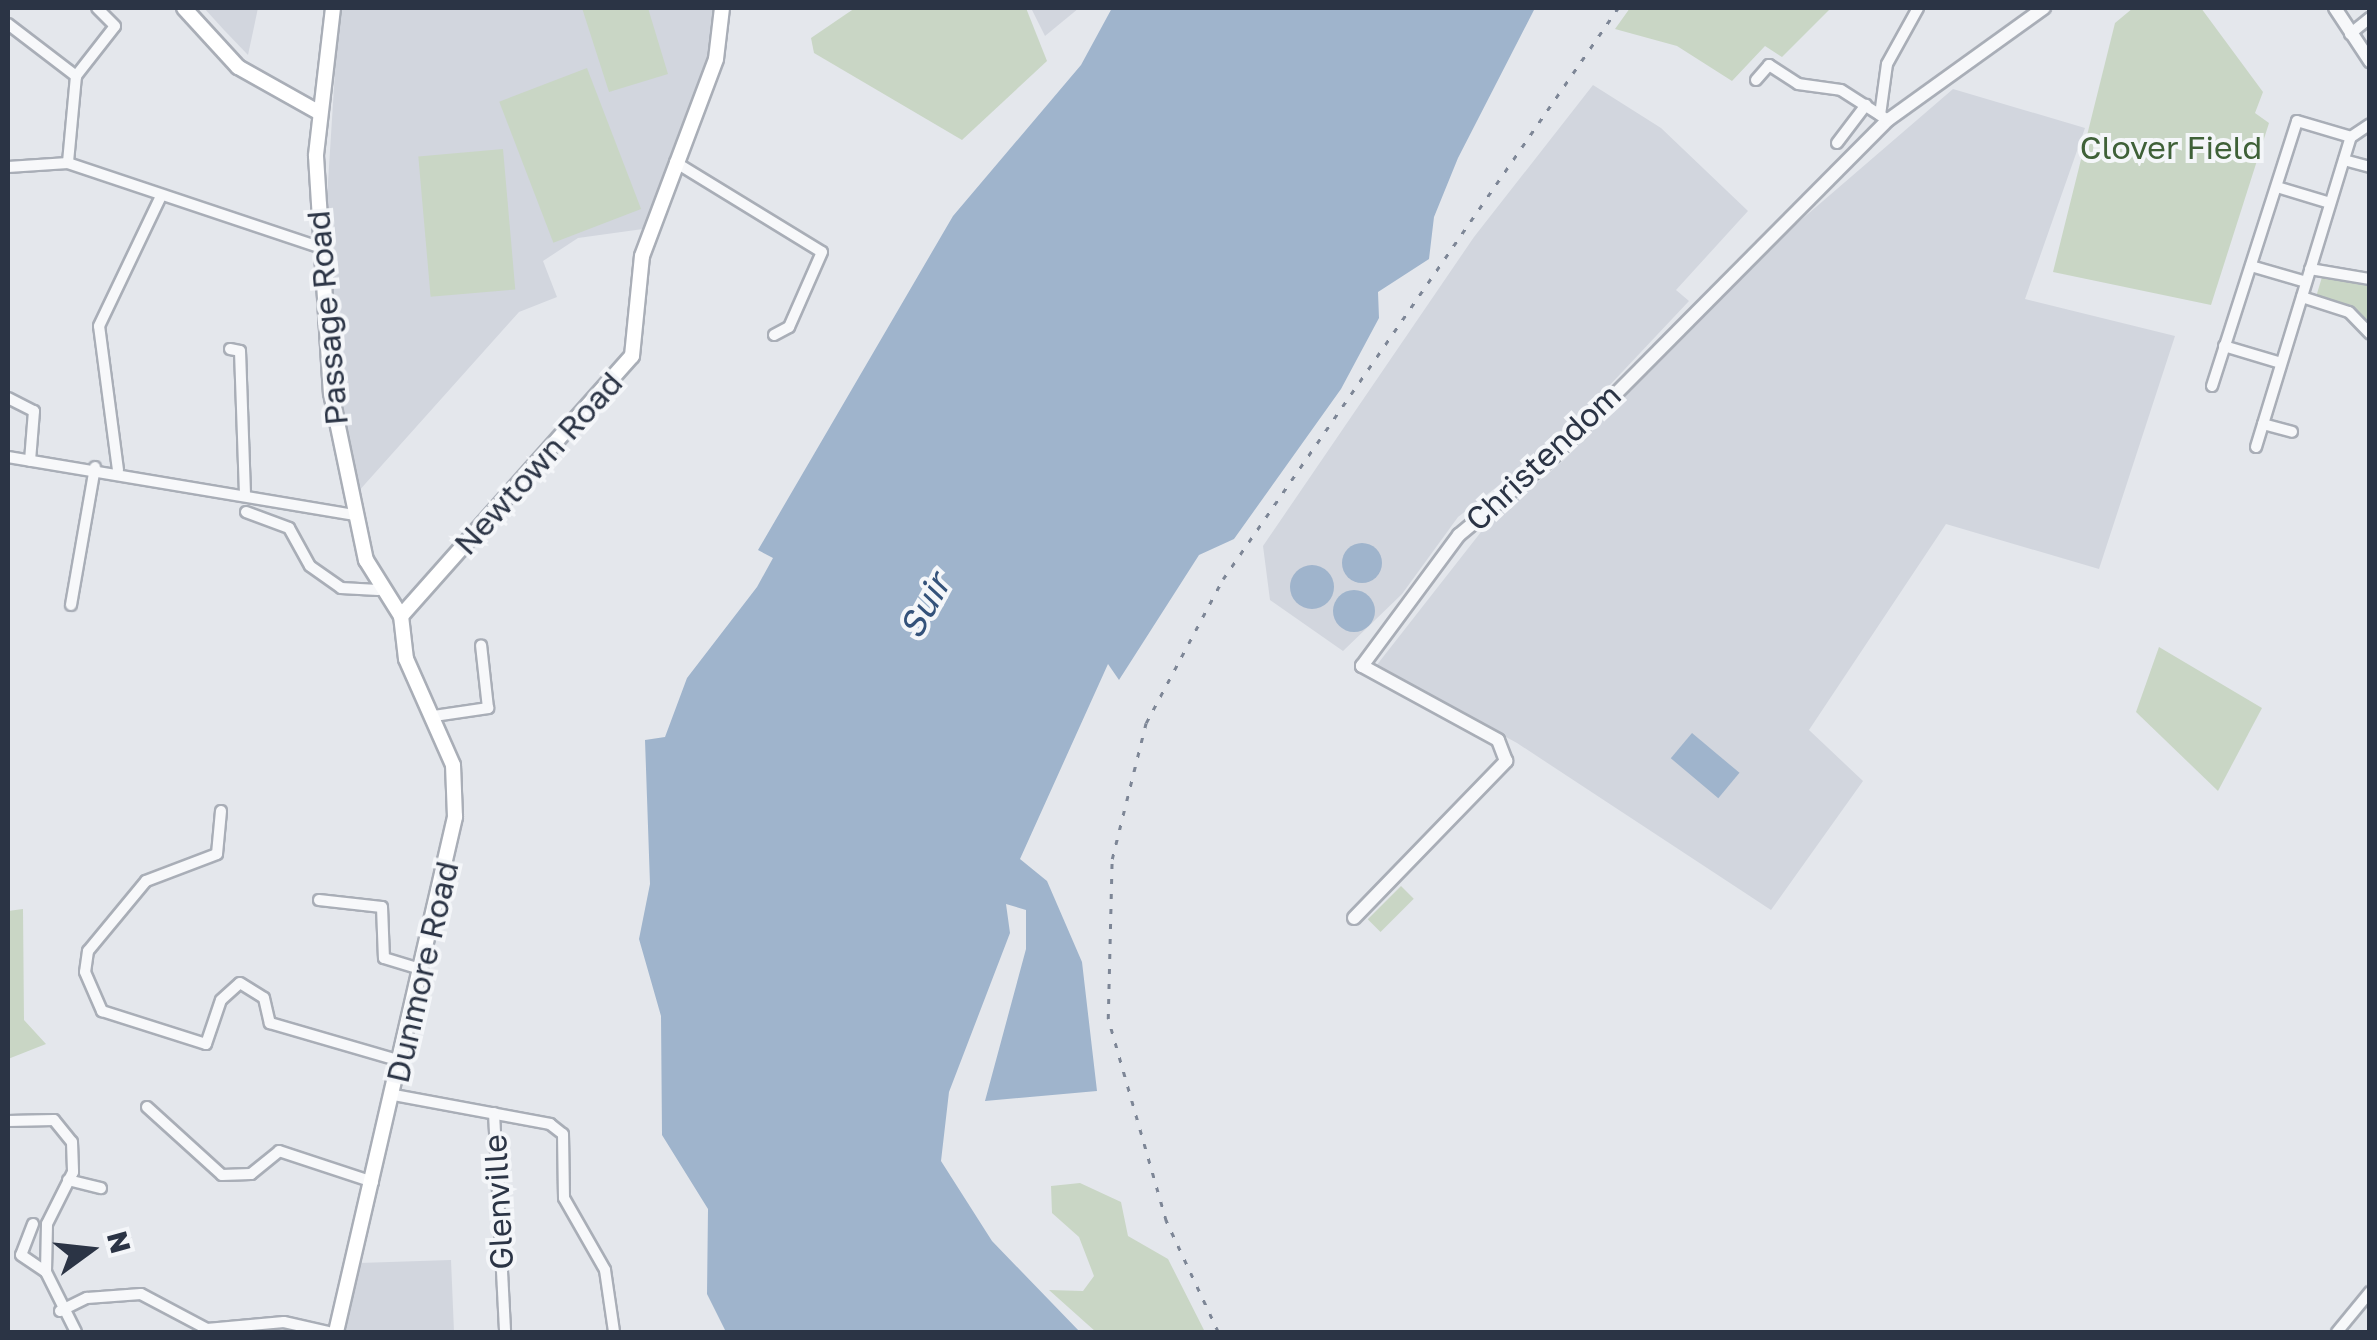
<!DOCTYPE html>
<html>
<head>
<meta charset="utf-8">
<style>
	body { margin:0 }
	#map { position:relative; width:2377px; height:1340px; overflow:hidden; background:#e4e7ec; font-family:"Golos Text",sans-serif }
	div>[style] { position:absolute }
	[style*='--x'] { left:calc(var(--x)*1px); top:calc(var(--y)*1px); width:calc(var(--w)*1px); rotate:calc(var(--a)*1deg) }
	.built>* { inset:0; background:#d2d6de }
	.green>* { inset:0; background:#c9d6c5; transform-origin:0 0 }
	.water>* { inset:0; background:#9fb4cc; transform-origin:0 0 }
	.round { border-radius:50% }
	.roads { filter:drop-shadow(2px 0 #a9aeb7) drop-shadow(-2px 0 #a9aeb7) drop-shadow(0 2px #a9aeb7) drop-shadow(0 -2px #a9aeb7) }
	.minor>* { height:10px; margin:-5px; padding:0 5px; transform-origin:5px; border-radius:5px; background:#f7f8fa }
	.tertiary>* { height:12px; margin:-6px; padding:0 6px; transform-origin:6px; border-radius:6px; background:#f7f8fa }
	.secondary>* { height:14px; margin:-7px; padding:0 7px; transform-origin:7px; border-radius:7px; background:#fff }
	.rail>* { height:2.5px; margin-top:-1.25px; transform-origin:0; background:repeating-linear-gradient(90deg,#7d8696 0 5px,transparent 0 15px) }
	span { translate:-50% -50%; white-space:nowrap; text-align:center; line-height:1.15; -webkit-text-stroke:8px #f4f6f9; paint-order:stroke }
	.park-label { font-size:32px; color:#3f6138 }
	.street-label { font-size:32px; color:#2b3445 }
	.water-label { font-size:35px; color:#34527a; font-style:italic }
	.frame { position:absolute; inset:0; border:10px solid #2b3445; pointer-events:none }
	.north { position:absolute; left:40px; top:1200px; width:100px; height:100px; -webkit-text-stroke:8px #f4f6f9; paint-order:stroke; rotate:75deg; font-size:28px; font-weight:700; line-height:40px; text-align:center; color:#2b3445 }
	.north::after { content:''; display:block; margin:auto; width:35px; height:45px; background:#2b3445; clip-path:polygon(50% 0,100% 100%,50% 72%,0 100%) }
</style>
</head>
<body>
<div id="map">
	<div class="built">
		<div style="clip-path:polygon(204px 8px,258px 8px,248px 55px,224px 30px)"></div>
		<div style="clip-path:polygon(339px 8px,714px 8px,714px 43px,643px 229px,578px 238px,543px 261px,557px 297px,519px 312px,357px 493px,340px 413px,325px 230px)"></div>
		<div style="clip-path:polygon(1031px 8px,1079px 8px,1045px 36px)"></div>
		<div style="clip-path:polygon(1593px 85px,1661px 128px,1748px 211px,1676px 290px,1689px 301px,1560px 438px,1458px 517px,1402px 594px,1343px 651px,1270px 600px,1263px 546px,1474px 237px)"></div>
		<div style="clip-path:polygon(1953px 89px,2085px 128px,2025px 299px,2175px 336px,2099px 569px,1946px 524px,1809px 730px,1863px 781px,1771px 910px,1517px 743px,1376px 666px,1488px 523px,1563px 461px,1772px 245px)"></div>
		<div style="clip-path:polygon(451px 1260px,454px 1332px,345px 1332px,359px 1263px)"></div>
	</div>
	<div class="green">
		<div style="clip-path:polygon(582px 8px,648px 8px,668px 74px,609px 92px)"></div>
		<div style="clip-path:polygon(855px 8px,1026px 8px,1047px 61px,962px 140px,814px 53px,811px 38px)"></div>
		<div style="clip-path:polygon(1630px 8px,1831px 8px,1782px 57px,1765px 46px,1732px 81px,1677px 46px,1615px 29px)"></div>
		<div style="clip-path:polygon(2133px 8px,2201px 8px,2263px 92px,2255px 113px,2269px 123px,2211px 305px,2053px 272px,2115px 23px)"></div>
		<div style="left:587px;top:68px;width:151px;height:94px;rotate:69deg"></div>
		<div style="left:503px;top:149px;width:141px;height:85px;rotate:85deg"></div>
		<div style="clip-path:polygon(2322px 277px,2369px 286px,2369px 329px,2354px 309px,2316px 297px)"></div>
		<div style="clip-path:polygon(2159px 647px,2262px 708px,2218px 791px,2136px 712px)"></div>
		<div style="left:1401px;top:886px;width:18px;height:47px;rotate:45deg"></div>
		<div style="clip-path:polygon(23px 909px,24px 1020px,46px 1044px,8px 1059px,8px 911px)"></div>
		<div style="clip-path:polygon(1080px 1183px,1121px 1202px,1128px 1236px,1168px 1259px,1205px 1332px,1096px 1332px,1049px 1290px,1083px 1291px,1094px 1276px,1079px 1237px,1052px 1213px,1051px 1186px)"></div>
	</div>
	<div class="water">
		<div style="clip-path:polygon(1112px 8px,1535px 8px,1458px 158px,1434px 217px,1429px 259px,1378px 292px,1379px 318px,1341px 389px,1234px 539px,1199px 555px,1119px 680px,1108px 664px,1020px 859px,1047px 881px,1082px 962px,1097px 1091px,985px 1101px,1026px 949px,1026px 910px,1006px 904px,1010px 933px,949px 1092px,941px 1161px,992px 1241px,1080px 1332px,726px 1332px,707px 1294px,708px 1209px,662px 1135px,661px 1016px,639px 939px,650px 884px,645px 740px,665px 737px,687px 678px,757px 587px,773px 558px,758px 550px,953px 216px,1081px 65px)"></div>
		<div class="round" style="left:1342px;top:543px;width:40px;height:40px"></div>
		<div class="round" style="left:1290px;top:565px;width:44px;height:44px"></div>
		<div class="round" style="left:1333px;top:590px;width:42px;height:42px"></div>
		<div style="left:1692px;top:733px;width:62px;height:33px;rotate:40deg"></div>
	</div>
	<div class="roads">
		<div class="minor">
			<div style="--x:8;--y:24;--w:86;--a:37.4"></div>
			<div style="--x:76;--y:76;--w:87;--a:95.3"></div>
			<div style="--x:2350;--y:34;--w:26;--a:-39"></div>
			<div style="--x:76;--y:76;--w:63;--a:-52"></div>
			<div style="--x:115;--y:26;--w:25;--a:-135"></div>
			<div style="--x:1756;--y:80;--w:20;--a:-49"></div>
			<div style="--x:1769;--y:65;--w:35;--a:33"></div>
			<div style="--x:1798;--y:84;--w:43;--a:7.9"></div>
			<div style="--x:1841;--y:90;--w:56;--a:32.6"></div>
			<div style="--x:1880;--y:115;--w:51;--a:-82.2"></div>
			<div style="--x:1887;--y:64;--w:64;--a:-61"></div>
			<div style="--x:1837;--y:143;--w:48;--a:-52.7"></div>
			<div style="--x:2344;--y:160;--w:27;--a:15"></div>
			<div style="--x:675;--y:162;--w:172;--a:31.5"></div>
			<div style="--x:822;--y:252;--w:82;--a:113.7"></div>
			<div style="--x:789;--y:327;--w:17;--a:152"></div>
			<div style="--x:8;--y:167;--w:60;--a:-3.8"></div>
			<div style="--x:68;--y:163;--w:265;--a:18.5"></div>
			<div style="--x:2277;--y:187;--w:55;--a:16.8"></div>
			<div style="--x:2251;--y:266;--w:57;--a:16.2"></div>
			<div style="--x:2310;--y:269;--w:61;--a:9.5"></div>
			<div style="--x:2302;--y:297;--w:49;--a:17.7"></div>
			<div style="--x:2349;--y:312;--w:30;--a:46"></div>
			<div style="--x:2224;--y:346;--w:59;--a:16.6"></div>
			<div style="--x:230;--y:349;--w:10;--a:11"></div>
			<div style="--x:240;--y:351;--w:142;--a:88"></div>
			<div style="--x:2212;--y:386;--w:278;--a:-72.2"></div>
			<div style="--x:2297;--y:121;--w:56;--a:16.5"></div>
			<div style="--x:8;--y:398;--w:29;--a:27"></div>
			<div style="--x:34;--y:411;--w:50;--a:94.6"></div>
			<div style="--x:2263;--y:424;--w:30;--a:15"></div>
			<div style="--x:2256;--y:447;--w:324;--a:-73"></div>
			<div style="--x:2351;--y:137;--w:23;--a:-34"></div>
			<div style="--x:8;--y:457;--w:352;--a:9.5"></div>
			<div style="--x:118;--y:470;--w:145;--a:-97.5"></div>
			<div style="--x:99;--y:326;--w:142;--a:-64.5"></div>
			<div style="--x:246;--y:512;--w:46;--a:20.4"></div>
			<div style="--x:289;--y:528;--w:43;--a:61.1"></div>
			<div style="--x:310;--y:566;--w:38;--a:35"></div>
			<div style="--x:341;--y:588;--w:37;--a:3"></div>
			<div style="--x:71;--y:605;--w:140;--a:-80.1"></div>
			<div style="--x:434;--y:716;--w:55;--a:-8.4"></div>
			<div style="--x:488;--y:708;--w:63;--a:-96.3"></div>
			<div style="--x:221;--y:811;--w:43;--a:95.3"></div>
			<div style="--x:217;--y:854;--w:76;--a:159.2"></div>
			<div style="--x:146;--y:881;--w:91;--a:129.6"></div>
			<div style="--x:88;--y:951;--w:21;--a:98"></div>
			<div style="--x:85;--y:972;--w:43;--a:66.4"></div>
			<div style="--x:102;--y:1011;--w:109;--a:17.6"></div>
			<div style="--x:206;--y:1044;--w:46;--a:-71.2"></div>
			<div style="--x:221;--y:1000;--w:25;--a:-42"></div>
			<div style="--x:240;--y:983;--w:28;--a:32"></div>
			<div style="--x:264;--y:998;--w:26;--a:77"></div>
			<div style="--x:270;--y:1023;--w:136;--a:16.2"></div>
			<div style="--x:319;--y:900;--w:63;--a:6.3"></div>
			<div style="--x:382;--y:907;--w:51;--a:87.8"></div>
			<div style="--x:384;--y:958;--w:37;--a:17"></div>
			<div style="--x:394;--y:1095;--w:159;--a:10.5"></div>
			<div style="--x:550;--y:1124;--w:16;--a:38"></div>
			<div style="--x:563;--y:1134;--w:64;--a:89.1"></div>
			<div style="--x:564;--y:1198;--w:83;--a:60.3"></div>
			<div style="--x:605;--y:1270;--w:63;--a:81.7"></div>
			<div style="--x:147;--y:1107;--w:101;--a:42.2"></div>
			<div style="--x:222;--y:1175;--w:29;--a:-2"></div>
			<div style="--x:251;--y:1174;--w:36;--a:-39"></div>
			<div style="--x:279;--y:1151;--w:99;--a:18.3"></div>
			<div style="--x:494;--y:1113;--w:219;--a:87.1"></div>
			<div style="--x:8;--y:1121;--w:46;--a:-1.2"></div>
			<div style="--x:54;--y:1120;--w:28;--a:51"></div>
			<div style="--x:72;--y:1142;--w:30;--a:88"></div>
			<div style="--x:73;--y:1172;--w:58;--a:116.6"></div>
			<div style="--x:47;--y:1224;--w:48;--a:91.2"></div>
			<div style="--x:46;--y:1272;--w:67;--a:63.4"></div>
			<div style="--x:68;--y:1180;--w:34;--a:14"></div>
			<div style="--x:33;--y:1224;--w:33;--a:111"></div>
			<div style="--x:21;--y:1255;--w:30;--a:34"></div>
			<div style="--x:60;--y:1311;--w:30;--a:-26"></div>
			<div style="--x:87;--y:1298;--w:54;--a:-4.2"></div>
			<div style="--x:141;--y:1294;--w:75;--a:27.9"></div>
			<div style="--x:207;--y:1329;--w:77;--a:-5.2"></div>
			<div style="--x:284;--y:1322;--w:45;--a:12.8"></div>
			<div style="--x:2337;--y:1332;--w:52;--a:-50.5"></div>
		</div>
		<div class="tertiary">
			<div style="--x:2335;--y:8;--w:64;--a:56.6"></div>
			<div style="--x:1354;--y:918;--w:219;--a:-45.9"></div>
			<div style="--x:1506;--y:761;--w:22;--a:-111"></div>
			<div style="--x:1498;--y:740;--w:155;--a:-151.4"></div>
			<div style="--x:1362;--y:666;--w:163;--a:-53.5"></div>
			<div style="--x:1459;--y:535;--w:124;--a:-39.7"></div>
			<div style="--x:1554;--y:456;--w:474;--a:-45.2"></div>
			<div style="--x:1888;--y:120;--w:192;--a:-35.7"></div>
		</div>
		<div class="secondary">
			<div style="--x:184;--y:8;--w:80;--a:47.5"></div>
			<div style="--x:238;--y:67;--w:94;--a:29.3"></div>
			<div style="--x:333;--y:8;--w:149;--a:96.6"></div>
			<div style="--x:316;--y:156;--w:237;--a:86.4"></div>
			<div style="--x:331;--y:393;--w:171;--a:78.2"></div>
			<div style="--x:366;--y:560;--w:66;--a:58"></div>
			<div style="--x:401;--y:616;--w:348;--a:-48.4"></div>
			<div style="--x:632;--y:356;--w:100;--a:-84.3"></div>
			<div style="--x:642;--y:256;--w:210;--a:-69.4"></div>
			<div style="--x:716;--y:59;--w:51;--a:-83.3"></div>
			<div style="--x:336;--y:1332;--w:529;--a:-76.99"></div>
			<div style="--x:455;--y:817;--w:52;--a:-92.2"></div>
			<div style="--x:453;--y:765;--w:116;--a:-113.9"></div>
			<div style="--x:406;--y:659;--w:43;--a:-96.6"></div>
		</div>
	</div>
	<div class="rail">
		<div style="--x:1218;--y:1332;--w:123;--a:-115.1"></div>
		<div style="--x:1166;--y:1221;--w:210;--a:-106"></div>
		<div style="--x:1108;--y:1019;--w:160;--a:-88.6"></div>
		<div style="--x:1112;--y:859;--w:140;--a:-76"></div>
		<div style="--x:1146;--y:723;--w:163;--a:-61.9"></div>
		<div style="--x:1223;--y:579;--w:694;--a:-55.33"></div>
	</div>
	<div class="park-label">
		<span style="left:2171px;top:147px">Clover Field</span>
	</div>
	<div class="street-label">
		<span style="left:327px;top:318px;rotate:-95deg">Passage Road</span>
		<span style="left:1543px;top:457px;rotate:-43deg">Christendom</span>
		<span style="left:538px;top:463px;rotate:-48deg">Newtown Road</span>
		<span style="left:422px;top:972px;rotate:-77deg">Dunmore Road</span>
		<span style="left:498px;top:1202px;rotate:-93deg">Glenville</span>
	</div>
	<div class="water-label">
		<span style="left:924px;top:606px;rotate:-61deg">Suir</span>
	</div>
	<div class="frame"></div>
	<div class="north">N</div>
</div>
</body>
</html>
